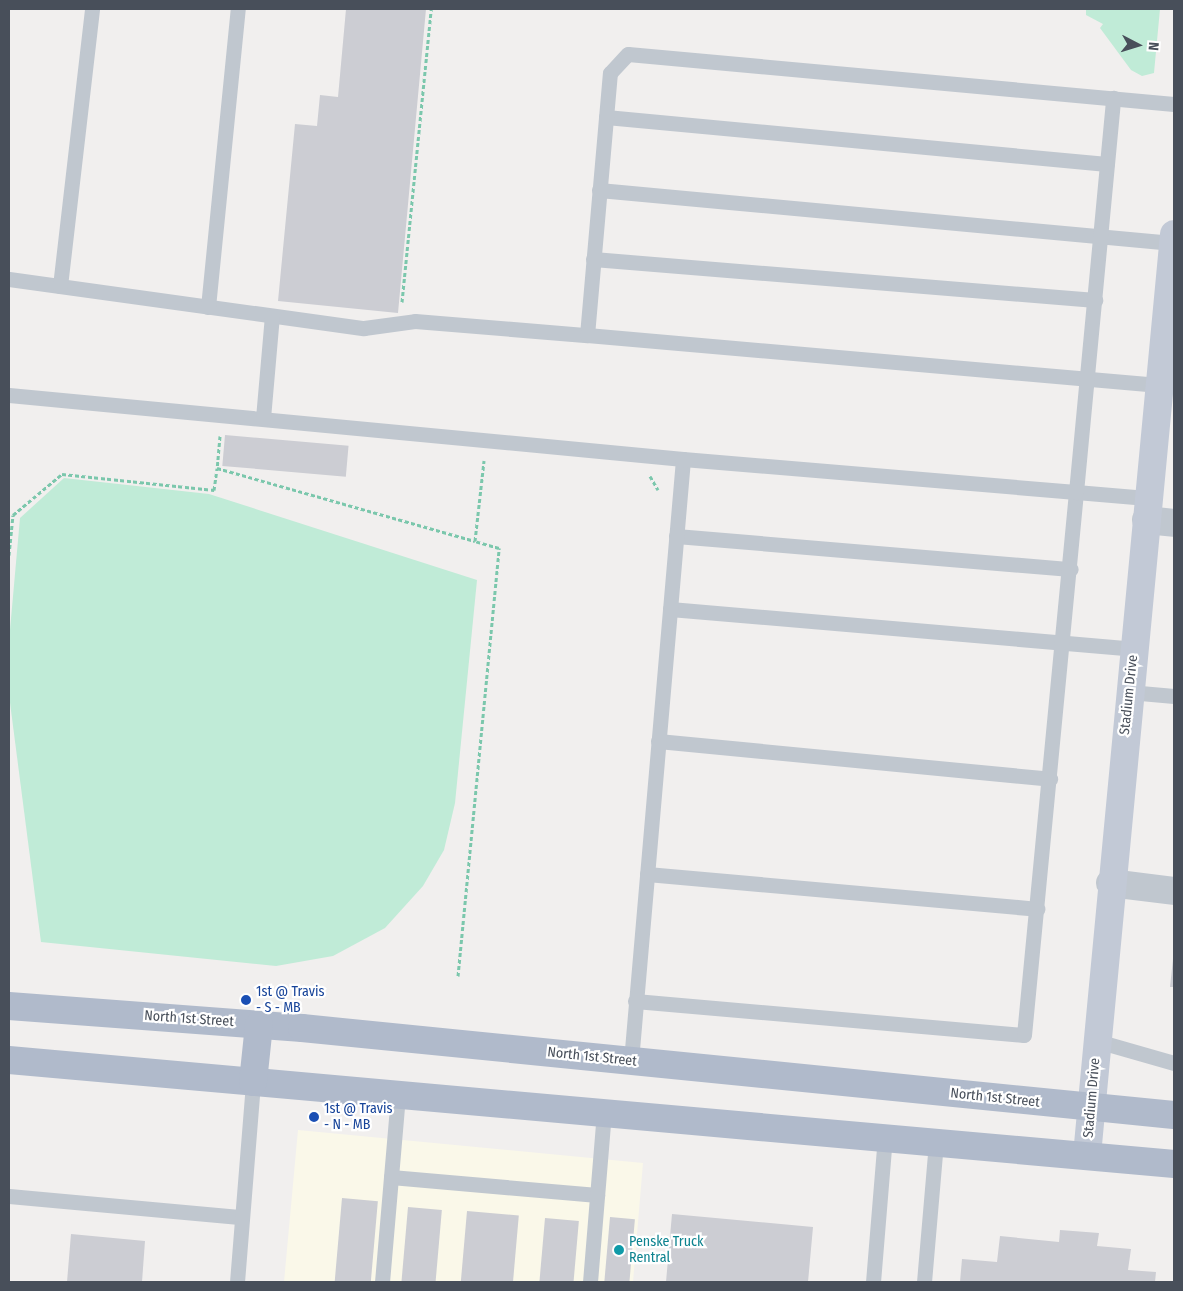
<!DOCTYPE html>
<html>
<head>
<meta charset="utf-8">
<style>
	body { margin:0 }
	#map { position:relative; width:1183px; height:1291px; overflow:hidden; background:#f1efee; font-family:"Fira Sans Condensed",sans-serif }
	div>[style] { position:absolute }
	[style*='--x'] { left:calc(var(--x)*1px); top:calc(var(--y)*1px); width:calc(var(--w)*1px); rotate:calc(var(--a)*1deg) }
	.commercial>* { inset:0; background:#faf8e9 }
	.green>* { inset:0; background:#c0ebd7 }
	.building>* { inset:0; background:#cccdd3; transform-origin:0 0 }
	.path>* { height:3px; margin-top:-1.5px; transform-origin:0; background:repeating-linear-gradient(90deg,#7bc7ac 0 4px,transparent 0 6.5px) }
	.lane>* { height:15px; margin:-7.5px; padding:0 7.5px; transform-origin:7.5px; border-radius:7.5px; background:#c0c7cf }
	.street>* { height:28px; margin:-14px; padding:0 14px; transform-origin:14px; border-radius:14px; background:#c0c7cf }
	.secondary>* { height:28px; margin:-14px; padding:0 14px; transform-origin:14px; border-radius:14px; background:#c2c9d6 }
	.primary>* { height:28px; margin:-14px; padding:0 14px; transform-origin:14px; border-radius:14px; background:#b0bacb }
	.dots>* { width:14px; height:14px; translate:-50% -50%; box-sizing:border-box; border:2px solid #fff; border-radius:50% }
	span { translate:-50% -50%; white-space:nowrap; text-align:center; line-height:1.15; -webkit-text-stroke:4.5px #fff; paint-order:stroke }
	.street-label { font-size:14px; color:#484f5a }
	.transit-label { font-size:14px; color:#164399 }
	.left { translate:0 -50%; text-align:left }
	.culture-label { font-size:14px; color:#0d838f }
	.frame { position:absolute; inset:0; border:10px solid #484f5a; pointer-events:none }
	.north { position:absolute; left:1113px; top:20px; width:50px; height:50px; -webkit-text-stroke:4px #fff; paint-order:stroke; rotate:95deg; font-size:14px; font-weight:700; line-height:20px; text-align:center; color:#484f5a }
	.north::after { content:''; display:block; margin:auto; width:18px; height:22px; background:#484f5a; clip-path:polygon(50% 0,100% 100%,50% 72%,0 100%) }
</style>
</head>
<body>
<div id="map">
	<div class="commercial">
		<div style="clip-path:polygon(298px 1130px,643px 1163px,633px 1282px,284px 1282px)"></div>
	</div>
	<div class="green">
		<div style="clip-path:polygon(1086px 9px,1160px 9px,1154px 73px,1142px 76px,1131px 70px,1100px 28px,1103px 24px,1086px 15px)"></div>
		<div style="clip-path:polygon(64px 478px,209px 494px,477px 580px,455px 803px,444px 850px,423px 886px,385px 928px,333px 956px,276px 966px,41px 942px,9px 695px,9px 641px,20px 518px)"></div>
	</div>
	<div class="building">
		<div style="clip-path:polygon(346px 9px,426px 9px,398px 313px,278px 301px,295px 124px,317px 126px,320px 95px,338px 97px)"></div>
		<div style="left:225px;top:435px;width:124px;height:31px;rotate:5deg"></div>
		<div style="clip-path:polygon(1173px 959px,1174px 959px,1174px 987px,1170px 987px)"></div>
		<div style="left:342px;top:1198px;width:36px;height:84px;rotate:5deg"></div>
		<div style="left:408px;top:1207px;width:34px;height:75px;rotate:5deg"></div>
		<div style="left:467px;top:1211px;width:52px;height:71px;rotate:5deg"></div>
		<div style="clip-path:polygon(672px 1214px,813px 1227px,808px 1282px,666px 1282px)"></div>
		<div style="left:610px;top:1217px;width:25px;height:65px;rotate:5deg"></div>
		<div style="left:545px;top:1218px;width:34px;height:64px;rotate:5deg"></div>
		<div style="clip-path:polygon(1060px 1230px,1099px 1233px,1097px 1246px,1131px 1249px,1128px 1270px,1156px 1272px,1155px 1282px,960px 1282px,962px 1259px,997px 1262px,1000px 1236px,1059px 1242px)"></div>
		<div style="clip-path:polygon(71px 1234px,145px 1241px,142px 1282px,67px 1282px)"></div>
	</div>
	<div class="path">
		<div style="--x:402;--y:302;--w:294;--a:-84.3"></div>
		<div style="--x:220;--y:436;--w:32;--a:95"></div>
		<div style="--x:217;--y:468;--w:268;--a:15.8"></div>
		<div style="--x:475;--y:541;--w:81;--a:-83.6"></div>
		<div style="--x:650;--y:476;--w:16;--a:60"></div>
		<div style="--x:9;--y:555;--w:40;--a:-84.3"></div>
		<div style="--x:13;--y:515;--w:64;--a:-39.9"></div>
		<div style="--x:62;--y:474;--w:153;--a:6"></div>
		<div style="--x:214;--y:490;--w:22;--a:-82"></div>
		<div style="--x:458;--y:976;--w:430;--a:-84.5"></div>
		<div style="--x:499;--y:548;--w:25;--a:-164"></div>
	</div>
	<div class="lane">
		<div style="--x:606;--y:117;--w:503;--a:5.36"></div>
		<div style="--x:599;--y:190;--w:576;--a:5.28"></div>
		<div style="--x:593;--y:259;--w:504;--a:4.67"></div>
		<div style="--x:9;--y:279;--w:358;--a:7.9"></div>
		<div style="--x:364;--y:328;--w:51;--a:-7.8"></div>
		<div style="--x:415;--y:321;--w:173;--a:4.7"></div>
		<div style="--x:587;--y:335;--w:263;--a:-85"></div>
		<div style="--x:610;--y:73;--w:26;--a:-47"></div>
		<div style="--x:628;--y:54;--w:548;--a:5.23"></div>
		<div style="--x:60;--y:286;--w:279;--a:-83.4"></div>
		<div style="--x:208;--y:307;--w:300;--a:-84.3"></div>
		<div style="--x:587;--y:335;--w:574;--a:5"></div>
		<div style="--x:9;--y:395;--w:677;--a:5.42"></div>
		<div style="--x:263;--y:418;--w:102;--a:-85"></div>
		<div style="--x:676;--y:536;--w:396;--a:4.8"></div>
		<div style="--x:670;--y:609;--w:465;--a:4.9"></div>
		<div style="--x:1129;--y:692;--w:45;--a:5.1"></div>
		<div style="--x:658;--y:741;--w:394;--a:5.5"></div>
		<div style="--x:647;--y:874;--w:392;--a:5.1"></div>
		<div style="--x:635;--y:1001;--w:390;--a:5"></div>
		<div style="--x:1024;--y:1035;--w:545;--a:-84.53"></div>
		<div style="--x:1076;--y:492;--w:71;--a:4.8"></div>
		<div style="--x:1097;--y:1041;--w:80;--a:15.9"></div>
		<div style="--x:631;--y:1061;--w:604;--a:-85.06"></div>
		<div style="--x:683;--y:459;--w:394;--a:4.8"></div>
		<div style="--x:1076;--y:492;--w:396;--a:-84.6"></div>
		<div style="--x:391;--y:1177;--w:207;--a:5"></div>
		<div style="--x:9;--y:1196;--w:234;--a:5.2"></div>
		<div style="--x:237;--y:1282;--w:201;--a:-85.4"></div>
		<div style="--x:382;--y:1282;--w:189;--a:-85.1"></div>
		<div style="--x:590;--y:1282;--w:171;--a:-85.3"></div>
		<div style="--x:873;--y:1282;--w:145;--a:-85.3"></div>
		<div style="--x:924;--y:1282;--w:142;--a:-85.1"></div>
	</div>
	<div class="street">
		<div style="--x:1146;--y:520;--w:28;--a:6"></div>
		<div style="--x:1110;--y:883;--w:64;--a:7.1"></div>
	</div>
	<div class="secondary">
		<div style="--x:1087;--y:1155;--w:925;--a:-84.6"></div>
	</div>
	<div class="primary">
		<div style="--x:9;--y:1006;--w:294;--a:4.3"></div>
		<div style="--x:302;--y:1028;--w:876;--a:5.7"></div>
		<div style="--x:9;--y:1060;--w:1170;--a:5.1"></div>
		<div style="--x:253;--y:1082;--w:57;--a:-84"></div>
	</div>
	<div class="dots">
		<div style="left:246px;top:1000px;background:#1a4fb4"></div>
		<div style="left:314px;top:1117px;background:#1a4fb4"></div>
		<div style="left:619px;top:1250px;background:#0f9aa8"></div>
	</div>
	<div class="street-label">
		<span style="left:1129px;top:695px;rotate:-84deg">Stadium Drive</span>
		<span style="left:189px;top:1019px;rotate:4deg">North 1st Street</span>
		<span style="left:592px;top:1057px;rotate:6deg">North 1st Street</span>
		<span style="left:995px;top:1098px;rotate:6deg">North 1st Street</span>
		<span style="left:1092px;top:1098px;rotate:-85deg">Stadium Drive</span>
	</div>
	<div class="transit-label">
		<span class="left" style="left:256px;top:1000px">1st @ Travis<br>- S - MB</span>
		<span class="left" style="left:324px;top:1117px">1st @ Travis<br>- N - MB</span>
	</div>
	<div class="culture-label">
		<span class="left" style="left:629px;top:1250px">Penske Truck<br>Rentral</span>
	</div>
	<div class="frame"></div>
	<div class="north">N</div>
</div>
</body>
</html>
